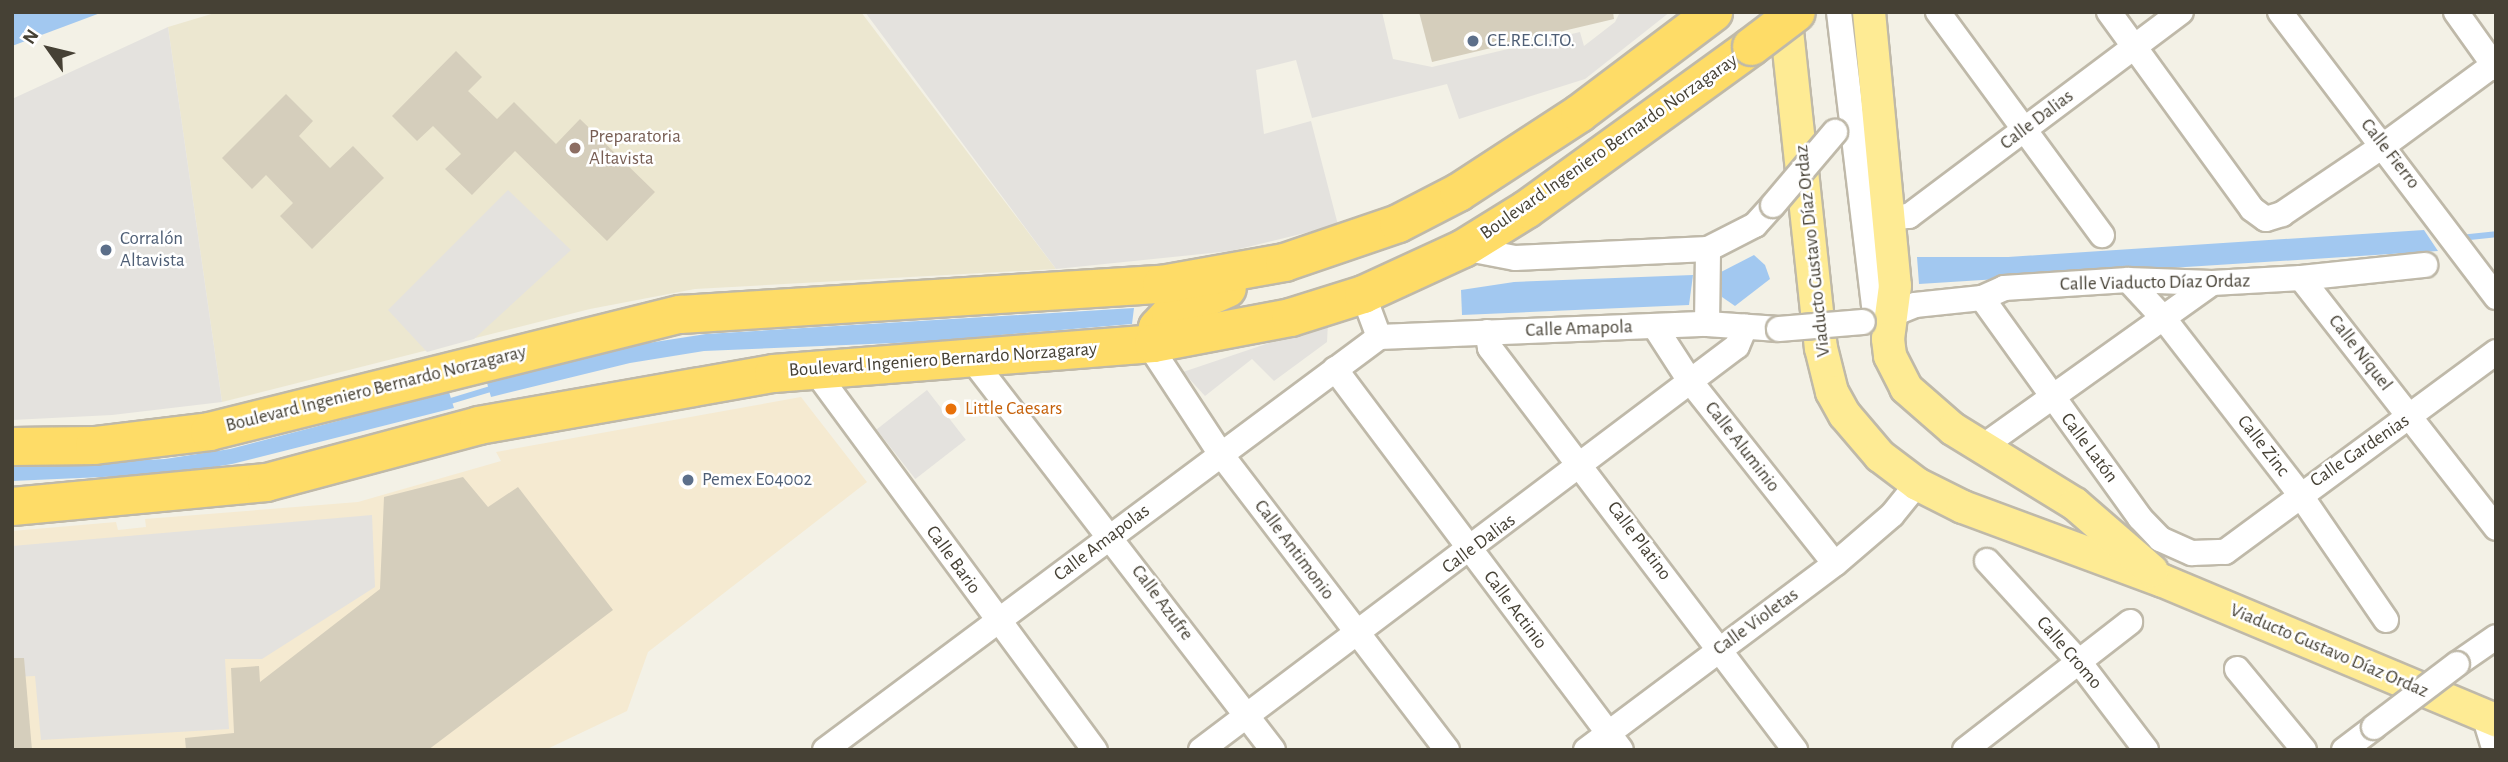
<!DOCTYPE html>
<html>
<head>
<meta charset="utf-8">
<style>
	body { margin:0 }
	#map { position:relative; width:2508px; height:762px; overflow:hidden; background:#f3f1e6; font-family:"Alegreya Sans",sans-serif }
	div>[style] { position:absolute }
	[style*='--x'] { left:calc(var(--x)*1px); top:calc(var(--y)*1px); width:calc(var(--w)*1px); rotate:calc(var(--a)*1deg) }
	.commercial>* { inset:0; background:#f5ead1 }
	.education>* { inset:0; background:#ece7d0 }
	.parking>* { inset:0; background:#e4e2de; transform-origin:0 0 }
	.water>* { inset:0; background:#a2c8f0 }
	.stream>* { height:6px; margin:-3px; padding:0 3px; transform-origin:3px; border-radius:3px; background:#a2c8f0 }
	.building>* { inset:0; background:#d5cebc }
	.roads { filter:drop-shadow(2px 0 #bfb9a9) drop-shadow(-2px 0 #bfb9a9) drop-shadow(0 2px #bfb9a9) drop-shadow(0 -2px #bfb9a9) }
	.minor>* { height:24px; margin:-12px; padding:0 12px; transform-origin:12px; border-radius:12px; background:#fff }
	.major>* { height:32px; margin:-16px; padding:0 16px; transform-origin:16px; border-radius:16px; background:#feeb94 }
	.highway>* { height:37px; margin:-18.5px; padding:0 18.5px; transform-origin:18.5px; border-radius:18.5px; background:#fedc67 }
	.bridges { filter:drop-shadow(2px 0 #bfb9a9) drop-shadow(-2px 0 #bfb9a9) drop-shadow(0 2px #bfb9a9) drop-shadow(0 -2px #bfb9a9) }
	.minor-bridge>* { height:24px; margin:-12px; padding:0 12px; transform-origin:12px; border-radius:12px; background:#fff }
	.highway-bridge>* { height:37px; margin:-18.5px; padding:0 18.5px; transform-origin:18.5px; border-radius:18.5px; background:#fedc67 }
	.dots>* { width:19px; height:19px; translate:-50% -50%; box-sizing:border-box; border:4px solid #fff; border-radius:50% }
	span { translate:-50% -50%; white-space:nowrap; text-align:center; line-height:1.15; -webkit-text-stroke:5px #fff; paint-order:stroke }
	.service-label { font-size:19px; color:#4e5e75 }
	.left { translate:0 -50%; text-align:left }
	.street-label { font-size:19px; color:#464135 }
	.education-label { font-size:19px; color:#785e54 }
	.food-label { font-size:19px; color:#c56008 }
	.frame { position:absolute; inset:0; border:14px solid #464135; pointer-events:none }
	.north { position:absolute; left:14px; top:14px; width:70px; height:70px; -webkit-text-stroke:5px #fff; paint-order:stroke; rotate:304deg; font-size:19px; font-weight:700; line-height:28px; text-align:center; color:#464135 }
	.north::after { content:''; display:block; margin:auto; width:24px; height:32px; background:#464135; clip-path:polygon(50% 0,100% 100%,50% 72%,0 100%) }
</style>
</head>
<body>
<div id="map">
	<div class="commercial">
		<div style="clip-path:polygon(801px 397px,867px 482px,648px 652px,627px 711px,545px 750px,12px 750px,12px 531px,116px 522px,118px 530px,146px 527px,145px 519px,358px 502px,501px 461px,496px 452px)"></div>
	</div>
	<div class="education">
		<div style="clip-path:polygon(218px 12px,861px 12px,1056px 269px,695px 289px,590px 309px,222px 402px,168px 27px)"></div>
	</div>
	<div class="parking">
		<div style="clip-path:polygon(865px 12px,1382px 12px,1393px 59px,1432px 67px,1580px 32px,1584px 46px,1615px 22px,1620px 12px,1670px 12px,1585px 79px,1459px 119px,1447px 84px,1312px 118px,1296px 60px,1256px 70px,1264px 134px,1311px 121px,1338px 225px,1231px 251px,1056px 269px)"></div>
		<div style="clip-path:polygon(168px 27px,222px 402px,112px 415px,12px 420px,12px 99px)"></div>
		<div style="clip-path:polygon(508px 190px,571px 250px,474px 339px,427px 352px,388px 310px)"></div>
		<div style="clip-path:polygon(1328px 323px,1327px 342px,1274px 381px,1252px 359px,1205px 396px,1183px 372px)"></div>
		<div style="left:927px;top:390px;width:63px;height:64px;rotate:52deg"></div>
		<div style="clip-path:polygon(372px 515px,375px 587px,262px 659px,225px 659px,229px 729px,41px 740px,35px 676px,12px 677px,12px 546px)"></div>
	</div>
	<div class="water">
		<div style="clip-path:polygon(12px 12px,103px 12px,12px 46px)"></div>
		<div style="clip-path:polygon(2424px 230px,2438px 251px,1919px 284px,1917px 257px,2008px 257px)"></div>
		<div style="clip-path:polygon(1754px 255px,1765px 265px,1770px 279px,1735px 306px,1722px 297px,1721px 272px)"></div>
		<div style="clip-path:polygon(1693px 275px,1689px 305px,1462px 315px,1461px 290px,1514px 282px)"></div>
		<div style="clip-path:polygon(1134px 308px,1132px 324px,918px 342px,704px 351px,630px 363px,491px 397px,487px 383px,629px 346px,706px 334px)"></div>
		<div style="clip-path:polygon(449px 392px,454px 408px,232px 464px,170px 474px,12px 481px,12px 467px,165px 459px,230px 449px)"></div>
	</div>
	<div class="stream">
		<div style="--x:2460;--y:238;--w:36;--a:-6"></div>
		<div style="--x:444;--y:403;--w:55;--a:-16.8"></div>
	</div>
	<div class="building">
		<div style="clip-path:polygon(1419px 12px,1613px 12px,1614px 19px,1432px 62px)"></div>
		<div style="clip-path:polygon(456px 51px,482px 77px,468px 91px,497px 119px,514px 102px,556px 144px,580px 119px,655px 192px,607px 241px,515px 151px,472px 195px,445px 169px,461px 154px,433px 126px,417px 141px,392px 116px)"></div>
		<div style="clip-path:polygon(286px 94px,313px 121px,299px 136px,330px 168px,353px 146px,384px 178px,312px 249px,280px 216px,293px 203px,266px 175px,252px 189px,222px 158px)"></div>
		<div style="clip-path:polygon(463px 477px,488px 507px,518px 487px,613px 610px,428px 750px,186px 750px,185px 738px,234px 733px,231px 668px,259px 666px,260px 682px,380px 589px,384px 497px)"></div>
		<div style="clip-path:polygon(12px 658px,24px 658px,32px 750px,12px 750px)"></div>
	</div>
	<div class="roads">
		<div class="minor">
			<div style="--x:1839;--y:12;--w:311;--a:83.2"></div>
			<div style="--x:1938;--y:12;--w:277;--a:53.7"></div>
			<div style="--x:2109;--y:12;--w:243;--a:54"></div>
			<div style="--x:2252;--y:209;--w:17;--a:36"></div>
			<div style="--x:2266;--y:219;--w:17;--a:-17"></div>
			<div style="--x:2282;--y:214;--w:122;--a:-34"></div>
			<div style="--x:2383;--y:146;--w:140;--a:-36.3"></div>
			<div style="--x:2280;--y:12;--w:358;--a:52.8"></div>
			<div style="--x:2456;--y:12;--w:69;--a:54.5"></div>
			<div style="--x:1889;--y:218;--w:20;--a:-6"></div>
			<div style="--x:1909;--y:216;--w:340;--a:-36.9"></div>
			<div style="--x:1463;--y:248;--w:53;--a:10.9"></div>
			<div style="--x:1515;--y:258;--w:193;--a:-2.7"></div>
			<div style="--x:1708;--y:249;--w:53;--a:-27.1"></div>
			<div style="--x:1755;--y:225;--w:27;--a:-48"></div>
			<div style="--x:2301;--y:278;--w:317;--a:52"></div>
			<div style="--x:2128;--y:280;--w:54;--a:47.2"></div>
			<div style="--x:2165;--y:320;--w:219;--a:52.2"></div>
			<div style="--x:2299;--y:493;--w:154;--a:55.6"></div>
			<div style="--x:1363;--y:294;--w:46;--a:69.6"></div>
			<div style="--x:1982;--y:298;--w:271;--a:54.3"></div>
			<div style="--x:2140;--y:518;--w:29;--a:46"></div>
			<div style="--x:2160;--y:539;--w:35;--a:24"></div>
			<div style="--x:2192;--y:553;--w:33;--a:-2"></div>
			<div style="--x:2225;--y:552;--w:337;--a:-36.4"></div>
			<div style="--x:1878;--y:320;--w:40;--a:-22"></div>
			<div style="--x:1915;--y:305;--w:67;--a:-6"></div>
			<div style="--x:1982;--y:298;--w:24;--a:-24"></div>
			<div style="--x:2004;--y:288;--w:124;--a:-3.7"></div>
			<div style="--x:2128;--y:280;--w:84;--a:2"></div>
			<div style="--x:2212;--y:283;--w:89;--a:-3.2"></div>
			<div style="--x:2301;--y:278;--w:125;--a:-6"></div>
			<div style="--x:1707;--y:324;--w:75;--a:-89.2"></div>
			<div style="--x:1655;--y:327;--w:64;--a:57.1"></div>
			<div style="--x:1690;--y:381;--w:233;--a:51.6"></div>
			<div style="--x:1487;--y:332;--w:16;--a:79"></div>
			<div style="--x:1490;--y:348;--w:505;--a:52.81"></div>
			<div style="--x:1379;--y:337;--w:328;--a:-2.3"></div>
			<div style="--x:1707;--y:324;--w:72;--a:4"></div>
			<div style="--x:1153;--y:343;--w:11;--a:80"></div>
			<div style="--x:1155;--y:354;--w:118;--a:56.7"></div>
			<div style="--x:1220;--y:453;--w:374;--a:52.6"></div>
			<div style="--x:971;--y:358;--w:495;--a:52.4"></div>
			<div style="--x:813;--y:368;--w:475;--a:53.6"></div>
			<div style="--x:1335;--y:369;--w:476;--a:53.1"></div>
			<div style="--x:1985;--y:445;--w:279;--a:-35.5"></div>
			<div style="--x:1987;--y:561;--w:138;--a:47.6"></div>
			<div style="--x:2080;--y:663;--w:109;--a:52.8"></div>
			<div style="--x:2457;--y:664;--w:47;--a:-34.7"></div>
			<div style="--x:2237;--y:669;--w:105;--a:50.4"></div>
			<div style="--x:2484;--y:715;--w:37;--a:73"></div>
			<div style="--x:825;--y:750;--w:691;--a:-36.7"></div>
			<div style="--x:1201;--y:750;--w:671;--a:-37.01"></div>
			<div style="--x:1737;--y:346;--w:21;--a:-67"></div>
			<div style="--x:1586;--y:750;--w:311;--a:-36.8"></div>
			<div style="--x:1835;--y:564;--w:75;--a:-40.7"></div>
			<div style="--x:1892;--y:515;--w:40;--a:-51"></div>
			<div style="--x:1965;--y:750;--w:209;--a:-37.8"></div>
			<div style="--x:2344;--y:750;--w:38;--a:-37"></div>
		</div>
		<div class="major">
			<div style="--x:1785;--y:12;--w:338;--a:83.9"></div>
			<div style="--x:1821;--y:348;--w:45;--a:76"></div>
			<div style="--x:1832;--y:392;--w:26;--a:61"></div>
			<div style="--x:1845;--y:415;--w:54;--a:49.5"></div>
			<div style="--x:1880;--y:456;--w:46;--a:37.1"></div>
			<div style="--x:1917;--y:484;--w:51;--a:26.6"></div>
			<div style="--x:1963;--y:507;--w:213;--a:20.3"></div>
			<div style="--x:2163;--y:581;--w:361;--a:22.7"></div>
			<div style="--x:1869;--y:12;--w:275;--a:84.6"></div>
			<div style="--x:1895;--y:286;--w:53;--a:97.5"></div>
			<div style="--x:1888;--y:339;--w:17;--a:83"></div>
			<div style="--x:1890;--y:356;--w:36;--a:63"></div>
			<div style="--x:1906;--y:388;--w:62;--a:41.1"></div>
			<div style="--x:1953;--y:429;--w:143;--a:31.6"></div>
			<div style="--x:2075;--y:504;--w:102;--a:41"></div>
		</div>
		<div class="highway">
			<div style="--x:1153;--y:343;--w:16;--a:-76"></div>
			<div style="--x:1157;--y:327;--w:19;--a:-47"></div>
			<div style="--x:1170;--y:313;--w:62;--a:-23.7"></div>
			<div style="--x:12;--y:446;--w:82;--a:-0.7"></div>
			<div style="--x:94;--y:445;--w:116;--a:-6.9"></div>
			<div style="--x:209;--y:431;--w:485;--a:-14"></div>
			<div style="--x:680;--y:314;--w:482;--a:-3.6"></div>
			<div style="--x:1161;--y:284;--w:125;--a:-10.1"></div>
			<div style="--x:1284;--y:262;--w:120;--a:-18.9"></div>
			<div style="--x:1398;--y:223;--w:68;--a:-27.3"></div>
			<div style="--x:1458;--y:192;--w:145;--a:-33.1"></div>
			<div style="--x:1579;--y:113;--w:168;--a:-37"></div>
			<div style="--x:12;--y:506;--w:255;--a:-5.4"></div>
			<div style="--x:266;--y:482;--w:220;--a:-15"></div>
			<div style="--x:478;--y:425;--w:300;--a:-10"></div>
			<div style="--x:773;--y:373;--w:381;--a:-4.5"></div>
			<div style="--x:1153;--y:343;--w:139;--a:-10.7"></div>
			<div style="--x:1290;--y:317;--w:77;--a:-17.5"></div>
			<div style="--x:1363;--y:294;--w:110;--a:-24.7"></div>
			<div style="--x:1463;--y:248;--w:74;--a:-31.8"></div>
			<div style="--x:1526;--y:209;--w:278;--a:-35.9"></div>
		</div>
	</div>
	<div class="bridges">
		<div class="minor-bridge">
			<div style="--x:1773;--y:205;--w:96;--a:-49.7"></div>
			<div style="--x:1779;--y:329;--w:84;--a:-4.8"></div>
			<div style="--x:2374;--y:727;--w:104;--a:-37.2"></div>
		</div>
		<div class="highway-bridge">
			<div style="--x:1751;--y:46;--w:56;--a:-37.1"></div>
		</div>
	</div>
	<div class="dots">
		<div style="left:1473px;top:41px;background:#5c6f8a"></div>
		<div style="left:575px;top:148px;background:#8d6e63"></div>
		<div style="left:106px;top:250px;background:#5c6f8a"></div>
		<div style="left:951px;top:409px;background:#e8710a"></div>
		<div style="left:688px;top:480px;background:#5c6f8a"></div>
	</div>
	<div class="service-label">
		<span class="left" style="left:1487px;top:41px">CE.RE.CI.TO.</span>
		<span class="left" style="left:120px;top:250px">Corralón<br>Altavista</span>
		<span class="left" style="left:702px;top:480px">Pemex E04002</span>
	</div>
	<div class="street-label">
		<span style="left:2037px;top:120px;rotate:-37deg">Calle Dalias</span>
		<span style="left:1609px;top:147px;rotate:-35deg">Boulevard Ingeniero Bernardo Norzagaray</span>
		<span style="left:2390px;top:154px;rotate:52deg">Calle Fierro</span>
		<span style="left:1813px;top:251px;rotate:-96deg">Viaducto Gustavo Díaz Ordaz</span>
		<span style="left:2155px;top:283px;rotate:-1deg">Calle Viaducto Díaz Ordaz</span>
		<span style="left:1579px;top:329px;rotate:-2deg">Calle Amapola</span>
		<span style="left:2360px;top:353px;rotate:52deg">Calle Níquel</span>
		<span style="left:943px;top:360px;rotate:-4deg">Boulevard Ingeniero Bernardo Norzagaray</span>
		<span style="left:376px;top:389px;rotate:-14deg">Boulevard Ingeniero Bernardo Norzagaray</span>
		<span style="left:2263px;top:446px;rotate:52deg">Calle Zinc</span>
		<span style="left:1742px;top:447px;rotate:52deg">Calle Aluminio</span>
		<span style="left:2089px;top:448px;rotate:53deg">Calle Latón</span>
		<span style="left:2360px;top:451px;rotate:-34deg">Calle Gardenias</span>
		<span style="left:1639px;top:541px;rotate:53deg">Calle Platino</span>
		<span style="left:1102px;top:543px;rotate:-37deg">Calle Amapolas</span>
		<span style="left:1479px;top:544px;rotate:-37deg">Calle Dalias</span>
		<span style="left:1294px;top:550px;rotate:53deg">Calle Antimonio</span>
		<span style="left:953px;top:560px;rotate:54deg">Calle Bario</span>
		<span style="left:1162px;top:603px;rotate:53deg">Calle Azufre</span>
		<span style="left:1515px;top:610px;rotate:53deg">Calle Actinio</span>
		<span style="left:1756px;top:622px;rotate:-36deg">Calle Violetas</span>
		<span style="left:2329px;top:651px;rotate:23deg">Viaducto Gustavo Díaz Ordaz</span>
		<span style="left:2069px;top:653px;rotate:49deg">Calle Cromo</span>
	</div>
	<div class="education-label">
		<span class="left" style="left:589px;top:148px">Preparatoria<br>Altavista</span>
	</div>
	<div class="food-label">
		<span class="left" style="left:965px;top:409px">Little Caesars</span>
	</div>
	<div class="frame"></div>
	<div class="north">N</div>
</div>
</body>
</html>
